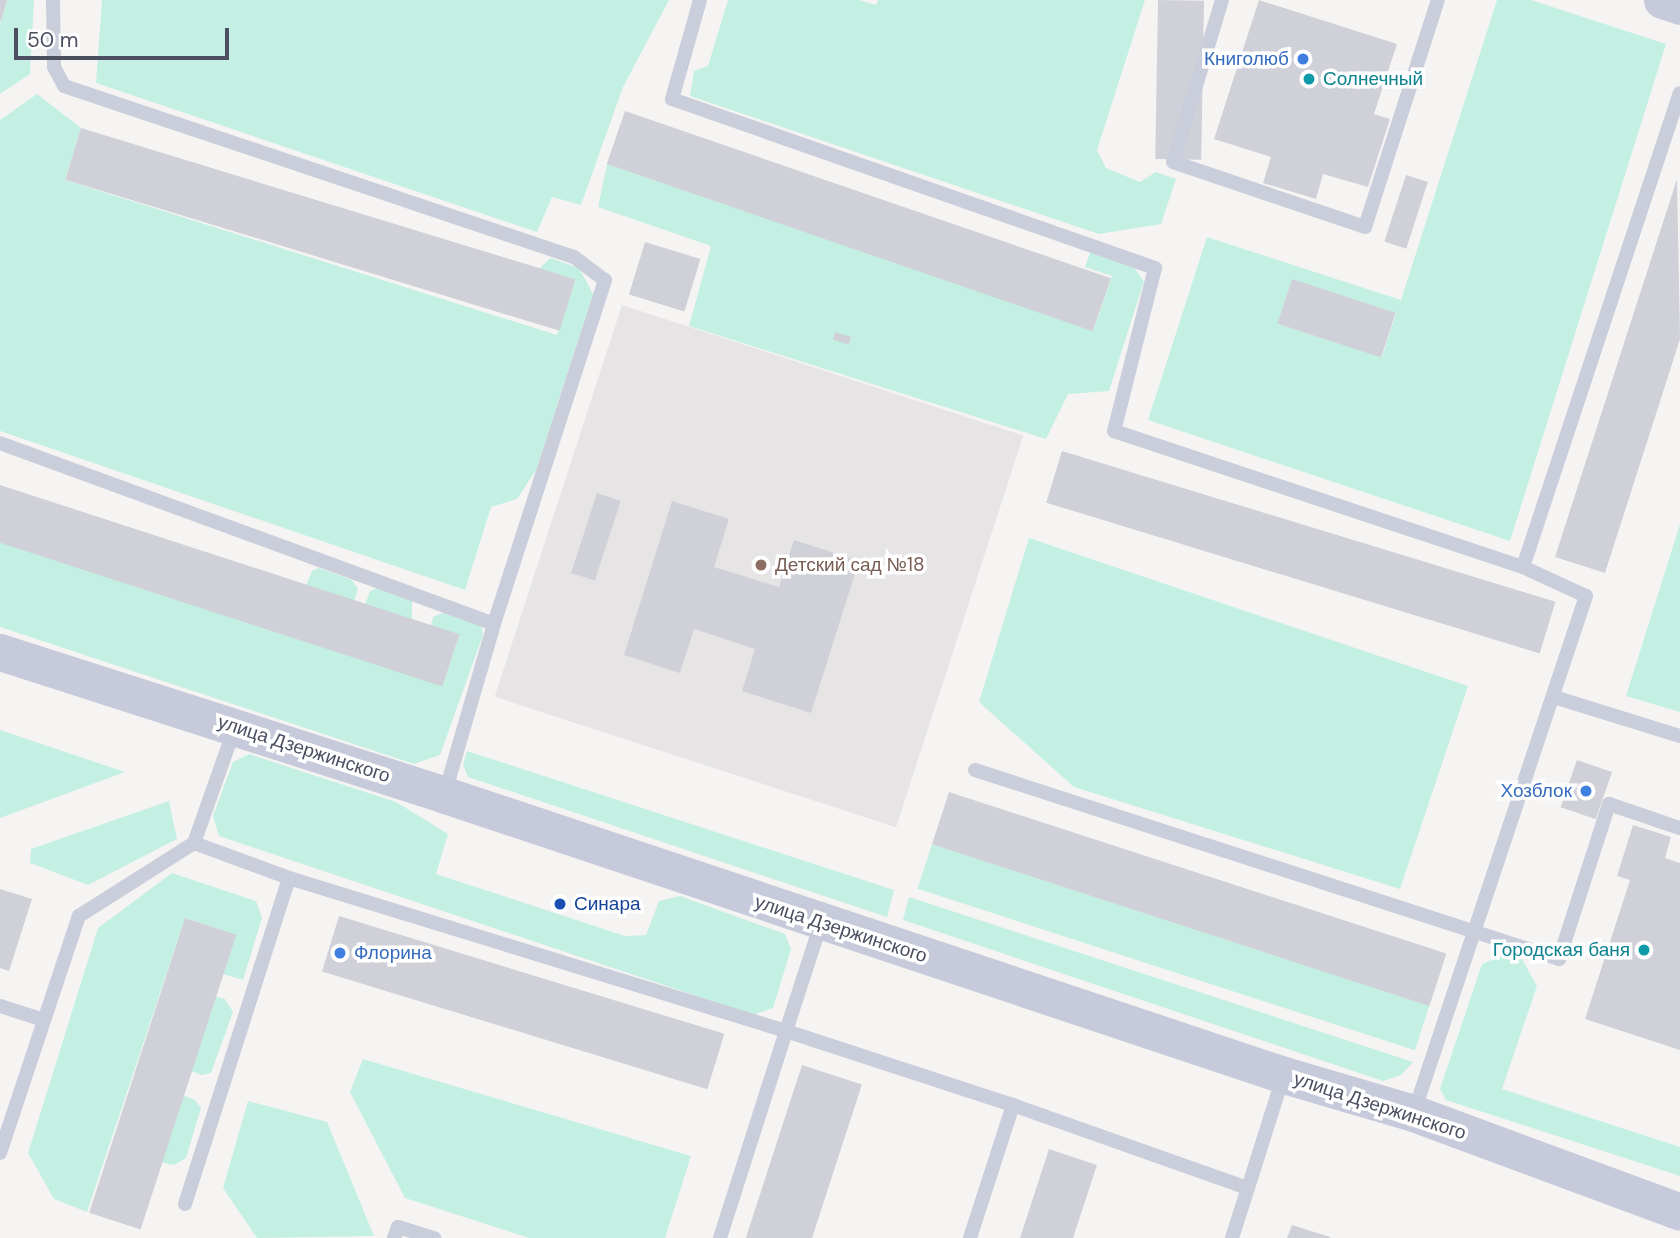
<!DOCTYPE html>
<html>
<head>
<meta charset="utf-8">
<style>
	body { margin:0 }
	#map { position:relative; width:1680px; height:1238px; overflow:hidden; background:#f5f4f3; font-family:"DM Sans",sans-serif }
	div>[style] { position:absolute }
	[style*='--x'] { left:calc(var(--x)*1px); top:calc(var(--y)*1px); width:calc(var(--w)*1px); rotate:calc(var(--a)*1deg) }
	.education>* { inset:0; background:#e6e4e5; transform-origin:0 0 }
	.green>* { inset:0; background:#c4f0e3; transform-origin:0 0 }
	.building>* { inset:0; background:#d0d1d8; transform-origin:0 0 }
	.lane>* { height:14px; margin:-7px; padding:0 7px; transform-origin:7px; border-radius:7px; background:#cacdda }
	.secondary>* { height:37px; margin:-18.5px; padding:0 18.5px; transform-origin:18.5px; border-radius:18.5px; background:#c7cada }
	.dots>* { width:19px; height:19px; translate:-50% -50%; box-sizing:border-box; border:4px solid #fff; border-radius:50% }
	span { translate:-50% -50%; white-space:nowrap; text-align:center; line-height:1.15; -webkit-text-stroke:7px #fff; paint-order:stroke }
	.shop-label { font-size:19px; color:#366cbe }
	.right { translate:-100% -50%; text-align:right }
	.left { translate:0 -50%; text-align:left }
	.culture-label { font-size:19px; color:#0d838f }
	.education-label { font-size:19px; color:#785e54 }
	.street-label { font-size:19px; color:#4b4f60 }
	.transit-label { font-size:19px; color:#164399 }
	.scale { position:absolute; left:14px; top:28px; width:215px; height:32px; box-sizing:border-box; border:4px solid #4b4f60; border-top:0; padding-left:9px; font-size:21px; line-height:24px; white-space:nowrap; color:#4b4f60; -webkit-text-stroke:5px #fff; paint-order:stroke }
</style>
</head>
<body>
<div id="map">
	<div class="education">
		<div style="left:622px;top:305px;width:422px;height:412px;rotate:18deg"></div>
	</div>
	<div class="green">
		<div style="clip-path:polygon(7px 0,34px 0,30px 74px,0 94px,0 24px)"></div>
		<div style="clip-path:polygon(102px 0,669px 0,623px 87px,581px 205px,552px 197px,537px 232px,96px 83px)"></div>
		<div style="clip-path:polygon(728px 0,859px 0,876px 5px,878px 0,1145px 0,1097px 150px,1106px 168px,1140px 182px,1156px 172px,1176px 179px,1161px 224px,1099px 234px,690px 96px,694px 71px,708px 66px)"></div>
		<div style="clip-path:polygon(evenodd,1497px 0,1531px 0,1666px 44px,1510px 541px,1148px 420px,1207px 237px,1401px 300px,1497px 0,1292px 280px,1396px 313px,1382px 357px,1278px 324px,1292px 280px)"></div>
		<div style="clip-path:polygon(37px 94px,81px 128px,65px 180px,557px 335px,574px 283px,537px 271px,550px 258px,579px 268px,593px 294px,536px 470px,517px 499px,491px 507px,465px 590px,0 431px,0 120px)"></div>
		<div style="clip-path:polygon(607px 164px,1094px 329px,1112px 276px,1085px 267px,1090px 253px,1098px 252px,1133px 266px,1144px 281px,1109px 391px,1068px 394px,1046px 439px,689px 326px,711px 246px,598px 207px)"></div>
		<div style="clip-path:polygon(1680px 524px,1680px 712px,1626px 696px)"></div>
		<div style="clip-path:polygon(1029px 538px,1468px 686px,1400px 889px,1074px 787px,979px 702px)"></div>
		<div style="clip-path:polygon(0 540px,442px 685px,459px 636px,431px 626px,433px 617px,443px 613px,481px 625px,483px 635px,440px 755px,414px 764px,0 627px)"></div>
		<div style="clip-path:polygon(319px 568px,352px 580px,358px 589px,354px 601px,306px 586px,312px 571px)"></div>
		<div style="clip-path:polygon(379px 587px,412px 599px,412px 620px,365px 605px,370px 591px)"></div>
		<div style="clip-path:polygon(0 730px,125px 772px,0 818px)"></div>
		<div style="clip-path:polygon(467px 751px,894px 890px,887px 917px,468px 777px,463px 765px)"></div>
		<div style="clip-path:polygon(249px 754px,396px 802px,448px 834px,436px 874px,625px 936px,646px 935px,659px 901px,680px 896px,785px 934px,791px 949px,773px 1008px,753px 1015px,219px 836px,213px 816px,233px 762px)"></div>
		<div style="clip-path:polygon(169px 801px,177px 839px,88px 885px,30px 863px,31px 849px)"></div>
		<div style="left:932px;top:844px;width:523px;height:47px;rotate:18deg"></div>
		<div style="clip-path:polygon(172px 873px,256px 901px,262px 918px,243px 980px,223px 974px,236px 935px,185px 918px,87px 1212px,54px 1199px,28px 1153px,98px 928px)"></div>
		<div style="clip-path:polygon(909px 897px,1413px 1062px,1401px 1075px,1383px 1081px,903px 920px)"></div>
		<div style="clip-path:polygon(1503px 955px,1522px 959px,1537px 986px,1502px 1089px,1680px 1147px,1680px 1176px,1446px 1100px,1440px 1089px,1482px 964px)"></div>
		<div style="clip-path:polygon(215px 996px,225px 999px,233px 1012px,211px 1073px,202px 1075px,191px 1071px)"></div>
		<div style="clip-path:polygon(363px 1059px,691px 1156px,665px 1238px,529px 1238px,405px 1198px,350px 1092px)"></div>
		<div style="clip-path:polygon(182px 1095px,195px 1100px,201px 1108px,186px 1158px,174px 1165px,160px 1162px)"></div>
		<div style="clip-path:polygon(248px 1101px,327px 1122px,374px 1236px,257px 1238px,223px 1188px)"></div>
	</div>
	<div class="building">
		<div style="clip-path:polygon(0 0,7px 0,1px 21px,0 21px)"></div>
		<div style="left:1158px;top:0;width:46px;height:159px;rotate:1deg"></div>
		<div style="clip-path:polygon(1259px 0,1397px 44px,1374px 114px,1390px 119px,1368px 187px,1323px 174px,1316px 199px,1263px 183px,1271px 157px,1214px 139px)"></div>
		<div style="left:625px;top:111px;width:514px;height:56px;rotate:19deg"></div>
		<div style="left:81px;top:128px;width:517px;height:54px;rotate:17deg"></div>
		<div style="left:1406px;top:175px;width:23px;height:70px;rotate:18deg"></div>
		<div style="clip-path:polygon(1677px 179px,1680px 339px,1605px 573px,1555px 557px)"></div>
		<div style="left:645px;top:242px;width:58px;height:55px;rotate:17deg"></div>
		<div style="left:1292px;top:279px;width:109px;height:47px;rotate:18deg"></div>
		<div style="left:835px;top:332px;width:17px;height:8px;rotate:17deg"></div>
		<div style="left:1062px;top:451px;width:516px;height:54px;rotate:17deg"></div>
		<div style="left:0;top:485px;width:483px;height:55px;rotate:18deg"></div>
		<div style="left:597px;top:493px;width:25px;height:84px;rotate:18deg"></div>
		<div style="clip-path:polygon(672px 501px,729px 519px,714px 567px,779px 587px,794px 540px,859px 561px,811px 713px,742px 691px,755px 649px,694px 629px,680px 673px,624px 655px)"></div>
		<div style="left:1577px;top:760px;width:37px;height:50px;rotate:19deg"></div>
		<div style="left:949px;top:792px;width:523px;height:55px;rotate:18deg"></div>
		<div style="clip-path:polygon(1633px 825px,1671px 837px,1665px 858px,1680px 863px,1680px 1050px,1585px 1019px,1630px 880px,1617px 876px)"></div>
		<div style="clip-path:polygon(0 889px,32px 899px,9px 971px,0 968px)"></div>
		<div style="left:339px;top:916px;width:403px;height:58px;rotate:17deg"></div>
		<div style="left:185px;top:918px;width:54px;height:310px;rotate:18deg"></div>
		<div style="left:802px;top:1065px;width:63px;height:182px;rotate:18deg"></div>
		<div style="clip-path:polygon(1049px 1149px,1097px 1165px,1073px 1238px,1020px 1238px)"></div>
		<div style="clip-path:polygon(1292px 1225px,1330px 1237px,1330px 1238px,1287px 1238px)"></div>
	</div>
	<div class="lane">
		<div style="--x:53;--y:0;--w:67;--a:89.1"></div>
		<div style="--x:54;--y:67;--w:21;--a:62"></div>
		<div style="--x:64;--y:86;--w:538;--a:18.54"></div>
		<div style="--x:574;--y:257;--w:39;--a:37"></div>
		<div style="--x:605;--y:280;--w:361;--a:107.9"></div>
		<div style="--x:494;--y:624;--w:176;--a:106.2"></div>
		<div style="--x:700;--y:0;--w:103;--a:105.8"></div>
		<div style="--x:672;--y:99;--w:512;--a:19.28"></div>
		<div style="--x:1155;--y:268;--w:168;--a:104.1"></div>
		<div style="--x:1114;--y:431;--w:431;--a:18.4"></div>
		<div style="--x:1523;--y:567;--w:69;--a:24.7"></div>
		<div style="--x:1586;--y:596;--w:544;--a:108.43"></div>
		<div style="--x:1222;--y:0;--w:169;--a:106.8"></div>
		<div style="--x:1173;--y:162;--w:203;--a:18.7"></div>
		<div style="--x:1365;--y:227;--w:238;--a:-72.2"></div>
		<div style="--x:0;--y:443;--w:526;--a:20.12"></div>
		<div style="--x:1523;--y:567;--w:499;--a:-71.7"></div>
		<div style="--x:1554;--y:697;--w:132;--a:17.2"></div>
		<div style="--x:975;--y:770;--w:614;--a:17.93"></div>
		<div style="--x:1559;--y:959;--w:163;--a:-72.1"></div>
		<div style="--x:1609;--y:804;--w:75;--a:18.7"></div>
		<div style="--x:194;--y:843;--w:101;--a:20.2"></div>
		<div style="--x:289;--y:878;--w:520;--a:17.11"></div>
		<div style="--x:786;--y:1031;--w:114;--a:-72"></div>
		<div style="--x:0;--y:1006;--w:46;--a:17.7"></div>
		<div style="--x:0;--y:1153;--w:250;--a:-71.6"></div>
		<div style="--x:79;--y:916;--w:136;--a:-32.4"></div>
		<div style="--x:194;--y:843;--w:123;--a:-70.5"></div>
		<div style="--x:185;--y:1204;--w:342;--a:-72.3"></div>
		<div style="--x:394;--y:1238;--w:12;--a:-70"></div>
		<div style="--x:398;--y:1227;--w:38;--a:17"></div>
		<div style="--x:720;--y:1238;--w:217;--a:-72.3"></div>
		<div style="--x:786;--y:1031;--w:239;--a:18.1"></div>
		<div style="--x:970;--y:1238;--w:140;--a:-72.1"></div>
		<div style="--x:1013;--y:1105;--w:249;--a:19.5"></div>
		<div style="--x:1248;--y:1188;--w:116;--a:-72.5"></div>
		<div style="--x:1232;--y:1238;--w:52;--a:-72.3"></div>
	</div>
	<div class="secondary">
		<div style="--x:1662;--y:0;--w:19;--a:18"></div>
		<div style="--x:0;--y:652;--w:467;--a:17.8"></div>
		<div style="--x:445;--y:795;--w:884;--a:18.46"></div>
		<div style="--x:1284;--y:1075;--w:134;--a:16.4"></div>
		<div style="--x:1413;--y:1113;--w:285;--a:20.3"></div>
	</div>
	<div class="dots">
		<div style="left:1303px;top:59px;background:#3f7fe0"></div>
		<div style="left:1309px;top:79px;background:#0f9aa8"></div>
		<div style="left:761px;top:565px;background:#8d6e63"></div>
		<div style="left:1586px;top:791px;background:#3f7fe0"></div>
		<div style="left:560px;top:904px;background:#1a4fb4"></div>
		<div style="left:1644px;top:950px;background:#0f9aa8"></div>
		<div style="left:340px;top:953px;background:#3f7fe0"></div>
	</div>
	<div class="shop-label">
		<span class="right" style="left:1289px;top:59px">Книголюб</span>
		<span class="right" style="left:1572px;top:791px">Хозблок</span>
		<span class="left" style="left:354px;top:953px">Флорина</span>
	</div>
	<div class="culture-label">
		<span class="left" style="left:1323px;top:79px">Солнечный</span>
		<span class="right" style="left:1630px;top:950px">Городская баня</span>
	</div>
	<div class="education-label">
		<span class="left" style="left:775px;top:565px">Детский сад №18</span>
	</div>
	<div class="street-label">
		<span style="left:304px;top:749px;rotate:18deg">улица Дзержинского</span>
		<span style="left:841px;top:929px;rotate:18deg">улица Дзержинского</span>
		<span style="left:1380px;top:1106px;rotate:18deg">улица Дзержинского</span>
	</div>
	<div class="transit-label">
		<span class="left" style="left:574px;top:904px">Синара</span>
	</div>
	<div class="scale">50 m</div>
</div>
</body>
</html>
